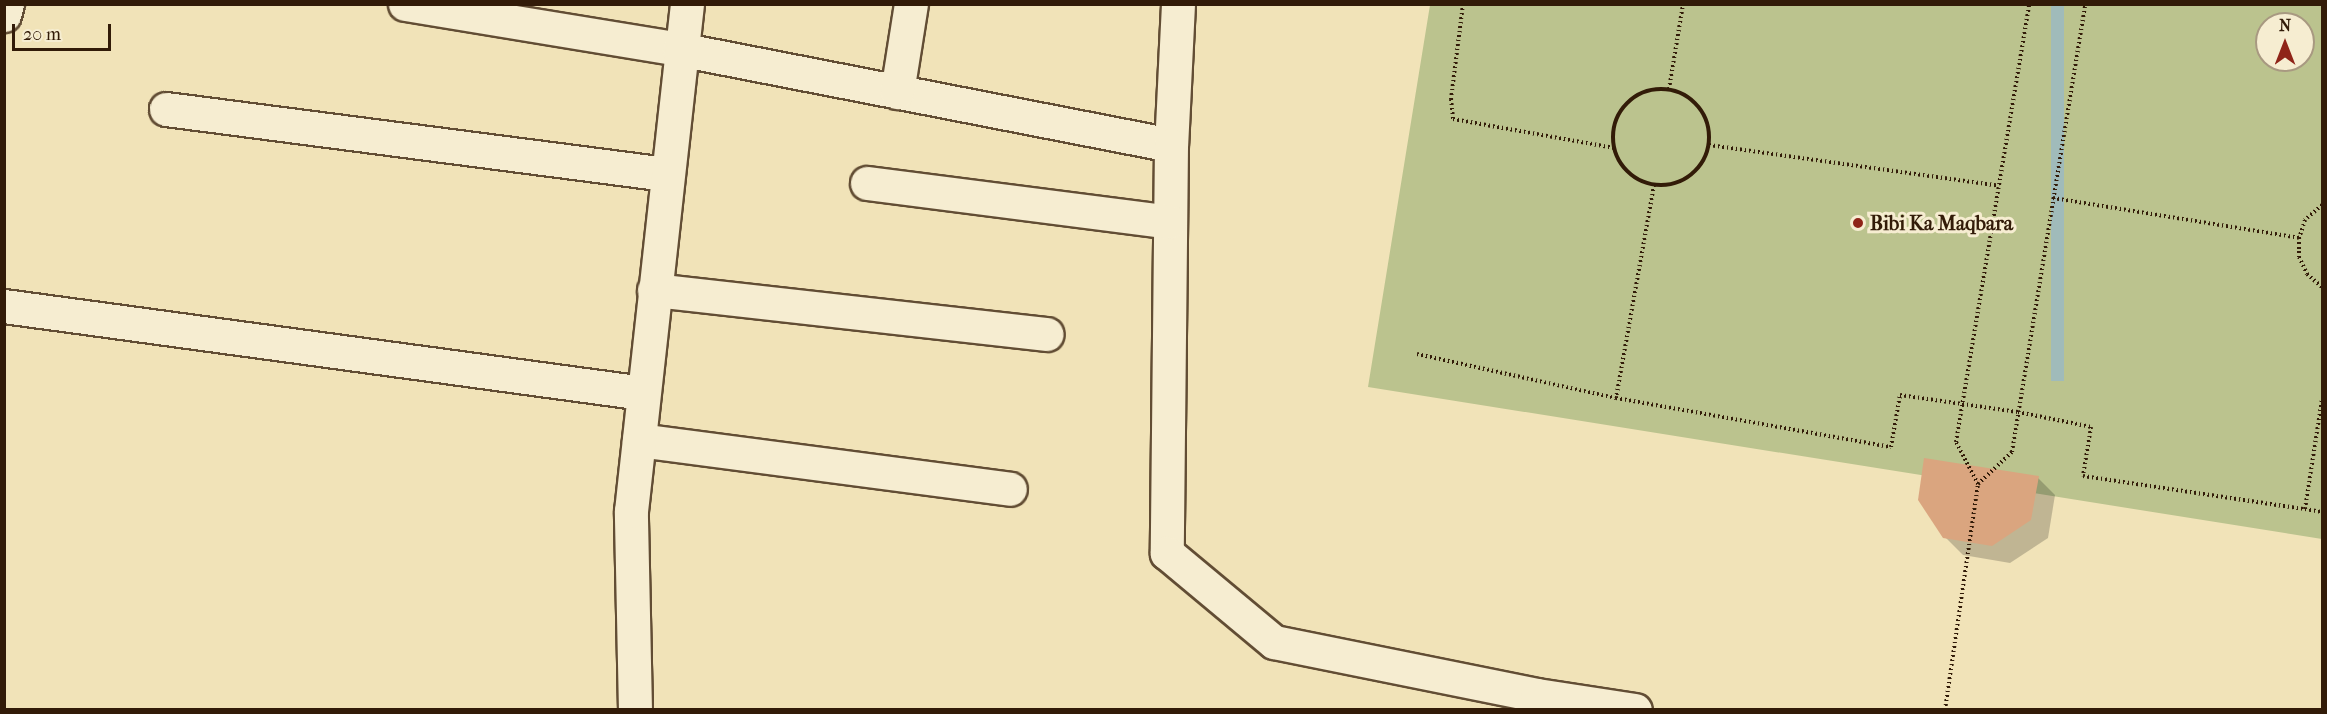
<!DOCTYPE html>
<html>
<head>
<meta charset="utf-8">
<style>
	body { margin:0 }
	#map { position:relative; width:2327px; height:714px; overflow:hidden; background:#f1e3b8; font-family:"IM FELL French Canon",serif }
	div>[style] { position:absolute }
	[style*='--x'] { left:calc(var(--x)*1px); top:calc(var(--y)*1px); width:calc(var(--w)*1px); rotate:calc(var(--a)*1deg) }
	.green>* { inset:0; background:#bbc38e }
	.water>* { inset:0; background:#a0bbba; transform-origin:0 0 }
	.shadow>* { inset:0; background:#0003 }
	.building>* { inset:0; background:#daa57f }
	.path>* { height:4px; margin-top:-2px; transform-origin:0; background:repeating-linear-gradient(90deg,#321b08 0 1.5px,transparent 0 4.5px) }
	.path>.ring { margin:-2px; padding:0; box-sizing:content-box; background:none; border:4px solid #321b08; border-radius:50% }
	.roads { filter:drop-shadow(2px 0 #624d34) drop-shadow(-2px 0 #624d34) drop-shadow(0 2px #624d34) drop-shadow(0 -2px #624d34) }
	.minor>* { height:33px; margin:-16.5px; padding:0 16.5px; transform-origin:16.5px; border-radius:16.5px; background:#f6edd1 }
	.dots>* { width:16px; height:16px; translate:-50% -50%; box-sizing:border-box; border:3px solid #f6edd1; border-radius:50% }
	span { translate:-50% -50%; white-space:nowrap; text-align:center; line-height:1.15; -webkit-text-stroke:6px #f6edd1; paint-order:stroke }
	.poi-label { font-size:20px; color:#321b08; font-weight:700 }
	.left { translate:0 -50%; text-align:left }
	.frame { position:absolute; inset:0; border:6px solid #321b08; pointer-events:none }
	.north { position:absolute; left:2255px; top:12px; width:60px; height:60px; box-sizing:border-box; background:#f6edd1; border:2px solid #a89981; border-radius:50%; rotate:0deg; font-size:16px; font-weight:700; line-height:24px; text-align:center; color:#321b08 }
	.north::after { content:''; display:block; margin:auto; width:21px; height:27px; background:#8f2418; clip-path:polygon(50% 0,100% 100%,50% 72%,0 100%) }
	.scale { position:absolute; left:12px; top:24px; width:99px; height:27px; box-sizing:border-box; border:3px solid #321b08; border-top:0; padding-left:8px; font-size:18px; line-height:21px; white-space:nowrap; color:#321b08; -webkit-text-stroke:4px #f6edd1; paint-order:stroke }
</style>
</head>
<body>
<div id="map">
	<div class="green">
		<div style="clip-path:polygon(evenodd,1430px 5px,2322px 5px,2322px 539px,1368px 387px,1430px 5px,2267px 24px,2303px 24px,2303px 60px,2267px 60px,2267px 24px)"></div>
	</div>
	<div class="water">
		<div style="left:2051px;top:5px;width:13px;height:376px"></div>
	</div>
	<div class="shadow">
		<div style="clip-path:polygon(2038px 478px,2055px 495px,2048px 538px,2010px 563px,1963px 555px,1945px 537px)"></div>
	</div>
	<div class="building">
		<div style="clip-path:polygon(1924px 458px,2039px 476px,2031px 520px,1992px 546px,1943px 538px,1918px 500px)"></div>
	</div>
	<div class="path">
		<div style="--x:1463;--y:4;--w:96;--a:97.2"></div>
		<div style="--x:1451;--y:99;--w:20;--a:84"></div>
		<div style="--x:1453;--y:119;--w:164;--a:10.2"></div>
		<div style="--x:1669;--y:89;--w:86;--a:-80.6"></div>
		<div class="ring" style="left:1613px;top:89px;width:92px;height:92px"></div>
		<div style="--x:1709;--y:145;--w:293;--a:8"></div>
		<div style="--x:1654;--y:185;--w:216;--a:100.1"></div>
		<div style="--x:1616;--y:398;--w:279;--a:10.1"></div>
		<div style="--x:1891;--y:447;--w:53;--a:-80.2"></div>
		<div style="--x:1900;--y:395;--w:119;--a:8.2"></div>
		<div style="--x:2018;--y:412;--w:75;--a:11.6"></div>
		<div style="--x:2091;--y:427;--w:50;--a:99.3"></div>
		<div style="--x:2083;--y:476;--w:224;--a:8.5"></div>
		<div style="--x:2305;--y:509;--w:111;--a:-81.2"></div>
		<div style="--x:2053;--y:198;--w:249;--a:9.2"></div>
		<div style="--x:2322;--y:205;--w:23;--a:139"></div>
		<div style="--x:2305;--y:220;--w:19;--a:108"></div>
		<div style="--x:2299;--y:238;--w:19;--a:90"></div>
		<div style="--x:2299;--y:257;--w:19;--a:65"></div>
		<div style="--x:2307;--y:274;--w:20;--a:41"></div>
		<div style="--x:1417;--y:354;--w:204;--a:12.5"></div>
		<div style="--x:1978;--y:484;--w:47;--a:-43.3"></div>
		<div style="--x:2012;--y:452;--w:454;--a:-80.7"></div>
		<div style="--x:2305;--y:509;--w:17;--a:10"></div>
		<div style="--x:1945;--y:710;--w:228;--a:-81.7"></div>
		<div style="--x:1978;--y:484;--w:47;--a:-117.6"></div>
		<div style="--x:1956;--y:442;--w:444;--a:-80.5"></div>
	</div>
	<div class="roads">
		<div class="minor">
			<div style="--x:405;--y:4;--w:278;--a:9.3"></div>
			<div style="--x:679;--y:49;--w:501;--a:11.04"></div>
			<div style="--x:1178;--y:4;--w:141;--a:92.8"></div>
			<div style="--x:1171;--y:145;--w:408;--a:90.6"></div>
			<div style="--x:1167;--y:553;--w:139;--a:39.8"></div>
			<div style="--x:1274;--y:642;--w:268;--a:11.4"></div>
			<div style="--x:1537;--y:695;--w:99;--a:8.7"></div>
			<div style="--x:4;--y:15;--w:11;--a:-75"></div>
			<div style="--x:897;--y:92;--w:89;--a:-81"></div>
			<div style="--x:166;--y:109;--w:504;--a:7.41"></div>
			<div style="--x:867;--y:183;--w:305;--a:7.3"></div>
			<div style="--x:654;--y:290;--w:395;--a:6.4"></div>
			<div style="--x:4;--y:306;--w:645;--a:7.75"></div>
			<div style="--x:639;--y:440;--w:374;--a:7.5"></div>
			<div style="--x:635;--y:710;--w:199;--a:-91.2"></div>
			<div style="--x:631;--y:511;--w:510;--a:-83.7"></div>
		</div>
	</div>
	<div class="dots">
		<div style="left:1858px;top:223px;background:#8f2418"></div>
	</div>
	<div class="poi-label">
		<span class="left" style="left:1870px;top:223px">Bibi Ka Maqbara</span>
	</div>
	<div class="frame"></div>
	<div class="north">N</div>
	<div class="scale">20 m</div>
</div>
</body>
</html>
